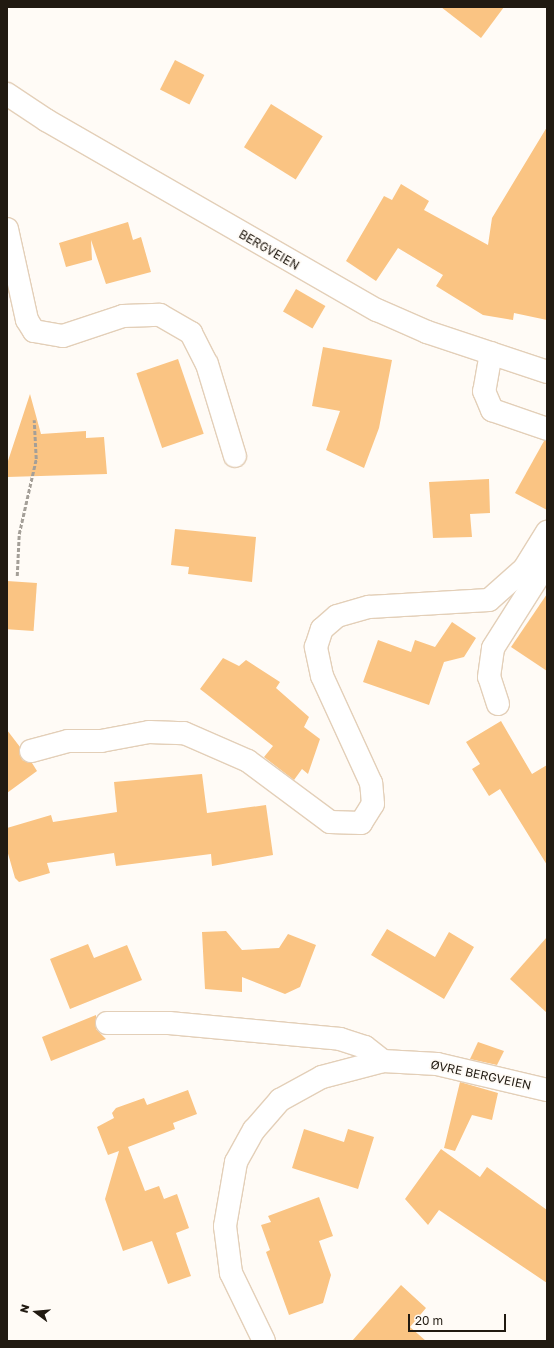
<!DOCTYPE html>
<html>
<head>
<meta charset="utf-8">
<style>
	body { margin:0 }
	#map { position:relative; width:554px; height:1348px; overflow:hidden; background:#fffbf6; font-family:"Golos Text",sans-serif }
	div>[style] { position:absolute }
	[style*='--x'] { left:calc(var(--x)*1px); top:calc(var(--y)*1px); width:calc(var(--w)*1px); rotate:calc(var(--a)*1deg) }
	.building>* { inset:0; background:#fac483; transform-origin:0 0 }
	.path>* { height:2.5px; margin-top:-1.25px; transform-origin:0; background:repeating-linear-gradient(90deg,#a49f98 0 4px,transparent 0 6px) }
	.roads { filter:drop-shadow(1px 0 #e3cfb8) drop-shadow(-1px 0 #e3cfb8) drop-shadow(0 1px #e3cfb8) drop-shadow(0 -1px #e3cfb8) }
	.minor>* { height:22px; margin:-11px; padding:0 11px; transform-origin:11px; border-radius:11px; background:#fff }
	span { translate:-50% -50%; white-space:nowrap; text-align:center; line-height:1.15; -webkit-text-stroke:3.5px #fffbf6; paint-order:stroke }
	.street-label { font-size:12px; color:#211a11 }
	.frame { position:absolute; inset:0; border:8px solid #211a11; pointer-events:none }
	.north { position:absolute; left:16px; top:1292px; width:40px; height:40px; -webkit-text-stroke:3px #fffbf6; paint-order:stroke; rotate:286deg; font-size:11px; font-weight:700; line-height:16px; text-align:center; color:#211a11 }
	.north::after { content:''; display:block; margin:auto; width:14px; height:18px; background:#211a11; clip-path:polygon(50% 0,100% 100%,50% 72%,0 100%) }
	.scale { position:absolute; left:408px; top:1314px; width:98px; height:18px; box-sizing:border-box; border:2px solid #211a11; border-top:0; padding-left:5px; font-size:12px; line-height:14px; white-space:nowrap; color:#211a11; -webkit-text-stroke:3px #fffbf6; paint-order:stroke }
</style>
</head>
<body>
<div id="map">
	<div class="building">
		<div style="clip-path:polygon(441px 7px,504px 7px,481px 38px)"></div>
		<div style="left:175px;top:60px;width:33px;height:33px;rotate:27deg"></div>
		<div style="left:271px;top:104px;width:61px;height:51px;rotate:32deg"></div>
		<div style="clip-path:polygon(547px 127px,547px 320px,514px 313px,513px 320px,483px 315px,436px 286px,443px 275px,398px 248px,376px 281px,346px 261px,384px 196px,392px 200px,401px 184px,429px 201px,424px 210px,488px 245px,492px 218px)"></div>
		<div style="clip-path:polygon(128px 222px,133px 240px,141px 237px,151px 272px,106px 284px,91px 240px,92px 260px,66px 267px,59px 243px)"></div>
		<div style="left:296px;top:289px;width:34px;height:26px;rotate:30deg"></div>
		<div style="clip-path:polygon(323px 347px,392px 360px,379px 428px,364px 468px,326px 450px,340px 411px,312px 406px)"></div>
		<div style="left:178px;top:359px;width:79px;height:44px;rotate:71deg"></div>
		<div style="clip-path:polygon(30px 394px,41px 434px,86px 431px,86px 438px,104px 437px,107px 474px,7px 477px,7px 464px)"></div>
		<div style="clip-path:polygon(544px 441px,547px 441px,547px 510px,515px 493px)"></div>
		<div style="clip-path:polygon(489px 479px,490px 513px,470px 514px,472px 537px,433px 538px,429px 482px)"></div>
		<div style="clip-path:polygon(175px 529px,256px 537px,252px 582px,188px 574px,189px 567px,171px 565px)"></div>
		<div style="left:7px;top:581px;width:30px;height:48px;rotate:4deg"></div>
		<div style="clip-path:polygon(547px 594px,547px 671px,511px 647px)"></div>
		<div style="clip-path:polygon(452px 622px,476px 638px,464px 657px,444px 662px,429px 705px,363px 682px,378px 640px,411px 652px,415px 640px,435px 647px)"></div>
		<div style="clip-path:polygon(223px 658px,239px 666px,246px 660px,280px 682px,276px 688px,309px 717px,304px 727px,320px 739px,308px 774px,302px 769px,294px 780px,264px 757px,273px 746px,200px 689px)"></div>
		<div style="clip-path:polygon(501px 721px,532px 774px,547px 765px,547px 865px,500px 789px,489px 796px,472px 769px,480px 764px,466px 742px)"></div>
		<div style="clip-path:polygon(7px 730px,20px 747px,22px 760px,32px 763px,37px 771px,7px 793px)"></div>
		<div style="clip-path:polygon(202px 774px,207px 813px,266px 805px,273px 855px,212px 866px,211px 854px,116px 866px,114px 853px,47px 863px,50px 873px,19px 882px,15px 878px,7px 850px,7px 828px,51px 815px,53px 822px,117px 812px,114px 782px)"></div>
		<div style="clip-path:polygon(387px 929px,435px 957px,449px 932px,474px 947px,444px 999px,371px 955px)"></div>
		<div style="clip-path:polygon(226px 931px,242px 950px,279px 948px,288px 934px,316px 945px,300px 987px,285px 994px,242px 977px,242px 992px,205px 989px,202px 932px)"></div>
		<div style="clip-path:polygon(547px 937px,547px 1013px,510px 979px)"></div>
		<div style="clip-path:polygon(88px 944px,94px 958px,127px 945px,142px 980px,70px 1009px,50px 959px)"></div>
		<div style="clip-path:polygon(96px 1015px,96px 1029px,106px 1039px,51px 1061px,42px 1037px)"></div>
		<div style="clip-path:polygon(478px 1042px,504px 1051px,497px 1065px,470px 1059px)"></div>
		<div style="clip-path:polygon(460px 1082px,498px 1093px,492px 1120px,472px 1115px,455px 1151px,444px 1148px)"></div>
		<div style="clip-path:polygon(188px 1090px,197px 1114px,173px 1123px,175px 1129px,128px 1147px,145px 1191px,159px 1186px,164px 1199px,177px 1194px,189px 1228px,176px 1233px,191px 1276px,168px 1284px,152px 1241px,123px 1251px,105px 1199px,119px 1151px,108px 1155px,97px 1127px,114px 1118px,112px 1113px,116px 1108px,144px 1098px,147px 1105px)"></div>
		<div style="clip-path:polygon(304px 1129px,344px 1142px,348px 1129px,374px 1137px,358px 1189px,292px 1168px)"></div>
		<div style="clip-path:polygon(441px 1149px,480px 1177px,487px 1167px,547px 1210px,547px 1283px,439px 1210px,428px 1225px,405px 1199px)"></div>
		<div style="clip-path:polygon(319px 1197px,333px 1236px,319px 1241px,331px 1275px,323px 1303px,289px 1315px,266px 1252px,270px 1250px,261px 1225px,271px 1222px,268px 1216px)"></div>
		<div style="clip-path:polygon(401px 1285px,426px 1308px,410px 1327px,426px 1341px,352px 1341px)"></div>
	</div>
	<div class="path">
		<div style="--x:17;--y:576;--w:42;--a:-87.3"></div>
		<div style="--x:19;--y:534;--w:77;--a:-77.2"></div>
		<div style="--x:36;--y:459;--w:39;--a:-93"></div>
	</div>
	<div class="roads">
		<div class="minor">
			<div style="--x:7;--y:94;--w:47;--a:33.7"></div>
			<div style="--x:46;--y:120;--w:382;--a:29.9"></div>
			<div style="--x:377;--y:310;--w:55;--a:23.7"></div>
			<div style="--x:427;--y:332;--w:126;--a:18.4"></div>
			<div style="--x:7;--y:229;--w:93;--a:77.6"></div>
			<div style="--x:27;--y:320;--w:13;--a:58"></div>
			<div style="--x:34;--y:331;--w:29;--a:10"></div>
			<div style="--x:63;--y:336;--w:63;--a:-18.4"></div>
			<div style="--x:123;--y:316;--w:37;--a:-2"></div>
			<div style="--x:160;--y:315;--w:36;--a:30"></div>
			<div style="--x:191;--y:333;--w:35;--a:63"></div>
			<div style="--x:207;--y:364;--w:96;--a:73.1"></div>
			<div style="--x:491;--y:353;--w:39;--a:100"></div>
			<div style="--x:484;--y:391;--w:21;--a:67"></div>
			<div style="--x:492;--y:410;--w:58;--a:19.1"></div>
			<div style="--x:498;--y:704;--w:28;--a:-108"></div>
			<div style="--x:489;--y:677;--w:29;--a:-82"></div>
			<div style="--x:493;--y:648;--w:101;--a:-57.6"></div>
			<div style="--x:31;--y:751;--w:38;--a:-15"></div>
			<div style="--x:68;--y:741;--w:33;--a:0"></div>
			<div style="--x:101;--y:741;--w:49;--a:-10.6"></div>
			<div style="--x:149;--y:732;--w:35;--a:2"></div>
			<div style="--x:184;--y:733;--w:70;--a:23.6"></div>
			<div style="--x:248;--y:761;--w:102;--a:36.6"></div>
			<div style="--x:330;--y:822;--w:31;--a:2"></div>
			<div style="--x:361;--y:823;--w:22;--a:-58"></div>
			<div style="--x:373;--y:804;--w:21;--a:-95"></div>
			<div style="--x:371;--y:783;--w:118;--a:-114.6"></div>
			<div style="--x:322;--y:676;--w:30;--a:-102"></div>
			<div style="--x:316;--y:647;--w:19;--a:-72"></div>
			<div style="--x:322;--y:629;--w:20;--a:-41"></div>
			<div style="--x:337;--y:616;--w:33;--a:-16"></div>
			<div style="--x:369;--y:607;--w:120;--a:-3.3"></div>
			<div style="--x:489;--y:600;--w:47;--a:-41.5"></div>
			<div style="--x:524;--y:569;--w:44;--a:-58.1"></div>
			<div style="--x:107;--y:1023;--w:62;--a:0"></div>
			<div style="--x:169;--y:1023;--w:172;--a:5.3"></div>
			<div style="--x:340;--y:1039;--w:26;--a:18"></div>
			<div style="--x:365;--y:1047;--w:23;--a:38"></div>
			<div style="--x:264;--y:1341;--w:76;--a:-115.9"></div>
			<div style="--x:231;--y:1273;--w:47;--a:-97.3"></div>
			<div style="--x:225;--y:1226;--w:65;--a:-80.2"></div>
			<div style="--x:236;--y:1162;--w:37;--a:-61"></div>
			<div style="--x:254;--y:1130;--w:40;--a:-49"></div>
			<div style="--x:280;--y:1100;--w:48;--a:-28.7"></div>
			<div style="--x:322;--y:1077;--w:63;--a:-14.7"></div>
			<div style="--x:383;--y:1061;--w:54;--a:3.2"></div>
			<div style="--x:437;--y:1064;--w:113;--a:13.3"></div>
		</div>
	</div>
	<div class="street-label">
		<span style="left:269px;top:250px;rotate:30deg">BERGVEIEN</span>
		<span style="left:481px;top:1075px;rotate:12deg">ØVRE BERGVEIEN</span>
	</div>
	<div class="frame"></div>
	<div class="north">N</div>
	<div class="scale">20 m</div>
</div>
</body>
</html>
